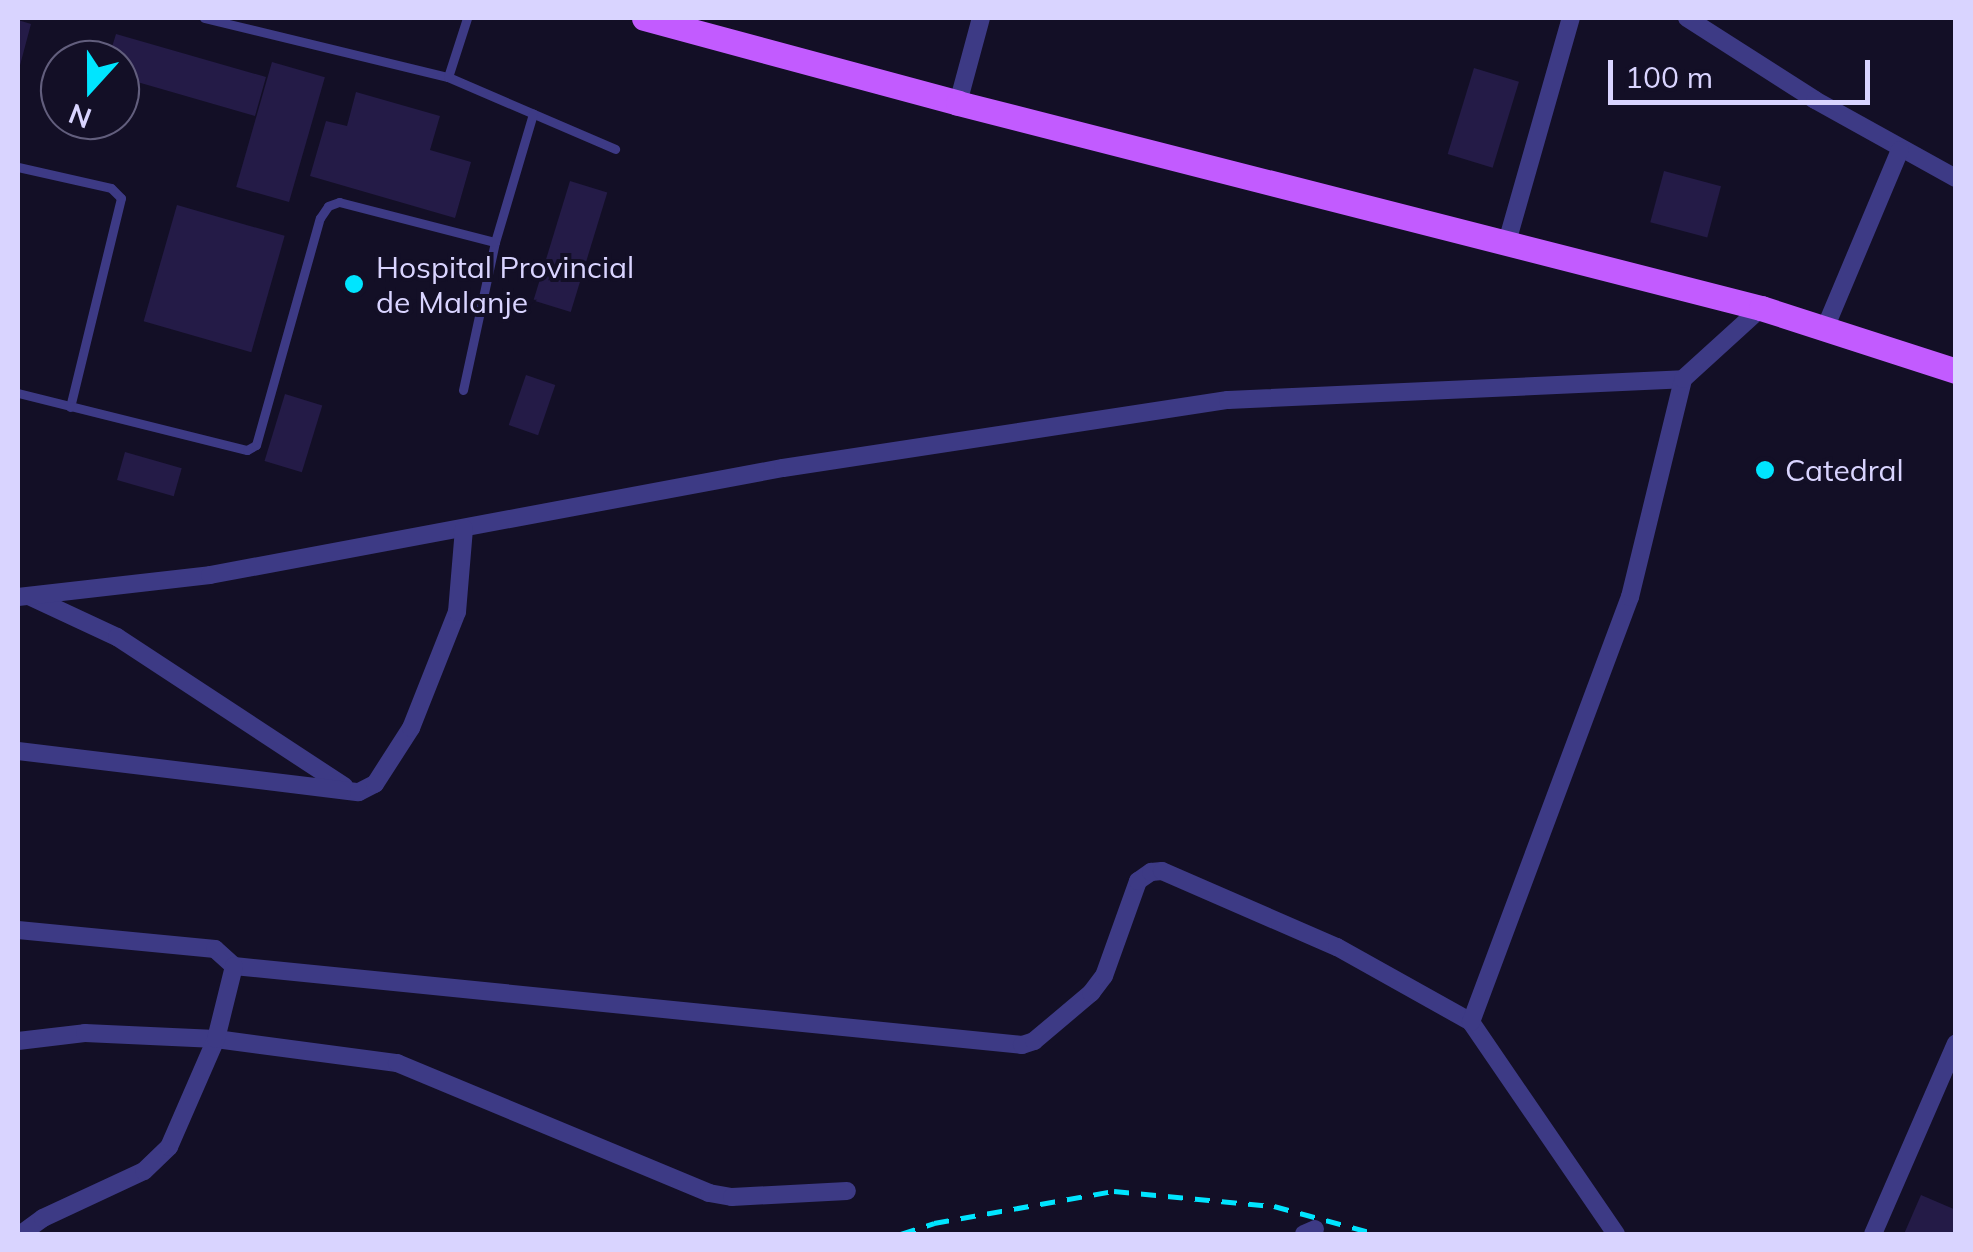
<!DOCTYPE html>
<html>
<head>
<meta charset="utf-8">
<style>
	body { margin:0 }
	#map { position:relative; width:1973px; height:1252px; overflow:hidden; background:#130f26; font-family:Mulish,sans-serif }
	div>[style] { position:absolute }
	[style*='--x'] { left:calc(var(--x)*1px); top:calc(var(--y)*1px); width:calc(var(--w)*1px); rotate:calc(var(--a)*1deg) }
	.building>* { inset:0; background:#241b47; transform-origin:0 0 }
	.lane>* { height:9px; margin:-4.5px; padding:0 4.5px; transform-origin:4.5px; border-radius:4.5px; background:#3d3a85 }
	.street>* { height:18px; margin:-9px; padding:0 9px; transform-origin:9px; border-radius:9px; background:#3d3a85 }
	.primary>* { height:25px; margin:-12.5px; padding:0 12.5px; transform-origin:12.5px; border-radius:12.5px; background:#c25bff }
	.rail>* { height:5px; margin-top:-2.5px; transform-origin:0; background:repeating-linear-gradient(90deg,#00e5ff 0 15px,transparent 0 27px) }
	.dots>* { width:28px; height:28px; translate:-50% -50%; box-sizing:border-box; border:5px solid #130f26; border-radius:50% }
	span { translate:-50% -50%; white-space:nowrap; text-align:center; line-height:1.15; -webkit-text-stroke:8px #130f26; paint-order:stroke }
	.poi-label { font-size:30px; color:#d9d4ff }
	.left { translate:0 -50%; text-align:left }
	.frame { position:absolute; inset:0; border:20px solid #d9d4ff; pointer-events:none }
	.north { position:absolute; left:40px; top:40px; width:100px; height:100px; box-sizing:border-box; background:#130f26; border:2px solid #625e7d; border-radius:50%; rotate:201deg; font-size:28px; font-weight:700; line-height:40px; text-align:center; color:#d9d4ff }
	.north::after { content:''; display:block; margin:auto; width:35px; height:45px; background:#00e5ff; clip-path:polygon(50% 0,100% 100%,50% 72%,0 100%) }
	.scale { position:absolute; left:1608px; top:60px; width:262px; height:45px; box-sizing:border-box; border:5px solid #d9d4ff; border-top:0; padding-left:12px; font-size:30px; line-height:35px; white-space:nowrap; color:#d9d4ff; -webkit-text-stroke:8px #130f26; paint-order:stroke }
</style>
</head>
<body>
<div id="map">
	<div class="building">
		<div style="clip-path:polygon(18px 20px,31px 24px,19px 69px,18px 69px)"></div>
		<div style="clip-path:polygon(116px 34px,266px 77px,255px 116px,120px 77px,120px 60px,108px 60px)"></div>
		<div style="left:272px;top:62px;width:55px;height:130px;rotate:16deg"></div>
		<div style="left:1474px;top:68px;width:47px;height:90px;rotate:17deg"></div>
		<div style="clip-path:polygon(356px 92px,440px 116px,430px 150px,471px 162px,455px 218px,310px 176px,326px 121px,347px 126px)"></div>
		<div style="left:1664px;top:171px;width:59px;height:53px;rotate:15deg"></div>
		<div style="left:570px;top:181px;width:39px;height:125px;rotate:17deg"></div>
		<div style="left:177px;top:205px;width:112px;height:121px;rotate:16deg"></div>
		<div style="left:526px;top:375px;width:31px;height:53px;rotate:19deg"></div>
		<div style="left:285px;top:394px;width:39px;height:70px;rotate:17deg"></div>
		<div style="left:125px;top:452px;width:59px;height:29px;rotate:16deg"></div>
		<div style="clip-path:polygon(1921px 1195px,1956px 1210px,1956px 1234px,1904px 1234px)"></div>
	</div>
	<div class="lane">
		<div style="--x:204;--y:18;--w:251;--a:13.6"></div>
		<div style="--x:448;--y:77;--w:182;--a:23.3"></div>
		<div style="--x:448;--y:77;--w:62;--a:-72.1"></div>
		<div style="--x:18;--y:167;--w:95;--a:12.7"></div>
		<div style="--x:111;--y:188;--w:14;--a:45"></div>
		<div style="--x:121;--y:198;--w:215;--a:103.7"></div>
		<div style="--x:463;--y:390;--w:151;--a:-77.8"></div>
		<div style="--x:495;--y:242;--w:134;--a:-73.5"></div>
		<div style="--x:18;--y:393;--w:236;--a:14"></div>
		<div style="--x:247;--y:450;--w:10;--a:-29"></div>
		<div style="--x:256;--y:445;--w:236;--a:-74.3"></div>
		<div style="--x:320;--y:218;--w:14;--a:-56"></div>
		<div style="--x:328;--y:206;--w:12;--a:-20"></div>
		<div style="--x:339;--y:202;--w:161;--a:14.4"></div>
	</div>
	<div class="street">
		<div style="--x:1687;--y:18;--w:152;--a:32.6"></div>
		<div style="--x:1815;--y:100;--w:161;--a:29"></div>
		<div style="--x:958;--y:103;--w:88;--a:-74.9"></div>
		<div style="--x:1507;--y:242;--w:233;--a:-74.1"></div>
		<div style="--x:1826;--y:326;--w:191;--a:-67.2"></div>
		<div style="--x:29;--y:596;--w:97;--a:25"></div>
		<div style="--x:117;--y:637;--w:272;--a:33.3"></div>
		<div style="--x:18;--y:597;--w:193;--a:-6.5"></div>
		<div style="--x:210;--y:575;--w:583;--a:-10.58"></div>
		<div style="--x:783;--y:468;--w:450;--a:-8.7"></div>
		<div style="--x:1228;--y:400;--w:455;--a:-2.6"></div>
		<div style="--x:18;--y:751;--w:343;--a:6.9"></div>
		<div style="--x:359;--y:792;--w:18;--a:-27"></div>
		<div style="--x:375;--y:784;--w:67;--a:-57.3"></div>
		<div style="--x:411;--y:728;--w:125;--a:-68.4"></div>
		<div style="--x:457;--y:612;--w:84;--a:-85.2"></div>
		<div style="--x:18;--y:930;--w:198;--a:5.5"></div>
		<div style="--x:215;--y:949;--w:25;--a:42"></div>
		<div style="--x:234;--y:966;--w:792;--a:5.72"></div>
		<div style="--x:1022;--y:1045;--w:13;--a:-18"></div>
		<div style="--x:1034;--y:1041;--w:75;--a:-40.1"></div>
		<div style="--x:1091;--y:993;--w:21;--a:-53"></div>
		<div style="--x:1104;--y:976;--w:101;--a:-70.3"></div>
		<div style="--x:1138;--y:881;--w:16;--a:-35"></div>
		<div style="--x:1151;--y:872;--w:11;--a:-5"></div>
		<div style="--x:1162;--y:871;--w:191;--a:23.5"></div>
		<div style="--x:1337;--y:947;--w:154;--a:29.2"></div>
		<div style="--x:18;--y:1041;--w:67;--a:-6.8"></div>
		<div style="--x:85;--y:1033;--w:131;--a:2.6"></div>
		<div style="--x:216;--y:1039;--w:183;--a:7.6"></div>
		<div style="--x:397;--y:1063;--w:338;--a:22.6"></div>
		<div style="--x:709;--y:1193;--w:23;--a:10"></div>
		<div style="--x:732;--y:1197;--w:115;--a:-3"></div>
		<div style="--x:21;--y:1234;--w:27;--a:-36"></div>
		<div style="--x:43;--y:1218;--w:111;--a:-25"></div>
		<div style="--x:144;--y:1171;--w:35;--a:-44"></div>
		<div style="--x:169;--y:1147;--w:118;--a:-66.5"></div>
		<div style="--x:216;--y:1039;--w:75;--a:-76.1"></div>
		<div style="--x:1304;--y:1234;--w:12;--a:-24"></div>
		<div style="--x:1616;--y:1234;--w:257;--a:-124.4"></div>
		<div style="--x:1471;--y:1022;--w:454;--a:-69.5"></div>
		<div style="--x:1630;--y:597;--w:224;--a:-76.3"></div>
		<div style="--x:1683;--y:379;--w:105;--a:-42.3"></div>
		<div style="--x:1873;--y:1234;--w:208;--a:-66.5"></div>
	</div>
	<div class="primary">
		<div style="--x:644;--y:18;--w:325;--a:15.1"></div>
		<div style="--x:958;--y:103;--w:829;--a:14.32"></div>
		<div style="--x:1761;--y:308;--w:205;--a:17.9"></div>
	</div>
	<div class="rail">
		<div style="--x:901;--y:1234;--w:35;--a:-18"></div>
		<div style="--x:934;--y:1223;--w:183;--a:-10.1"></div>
		<div style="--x:1114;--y:1191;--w:161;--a:5.4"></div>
		<div style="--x:1274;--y:1206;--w:107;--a:15.2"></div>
	</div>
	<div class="dots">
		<div style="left:354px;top:284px;background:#00e5ff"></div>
		<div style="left:1765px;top:470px;background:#00e5ff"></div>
	</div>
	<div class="poi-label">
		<span class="left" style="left:376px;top:284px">Hospital Provincial<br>de Malanje</span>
		<span class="left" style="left:1785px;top:470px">Catedral</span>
	</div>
	<div class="frame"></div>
	<div class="north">N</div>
	<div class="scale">100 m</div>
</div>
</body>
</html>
